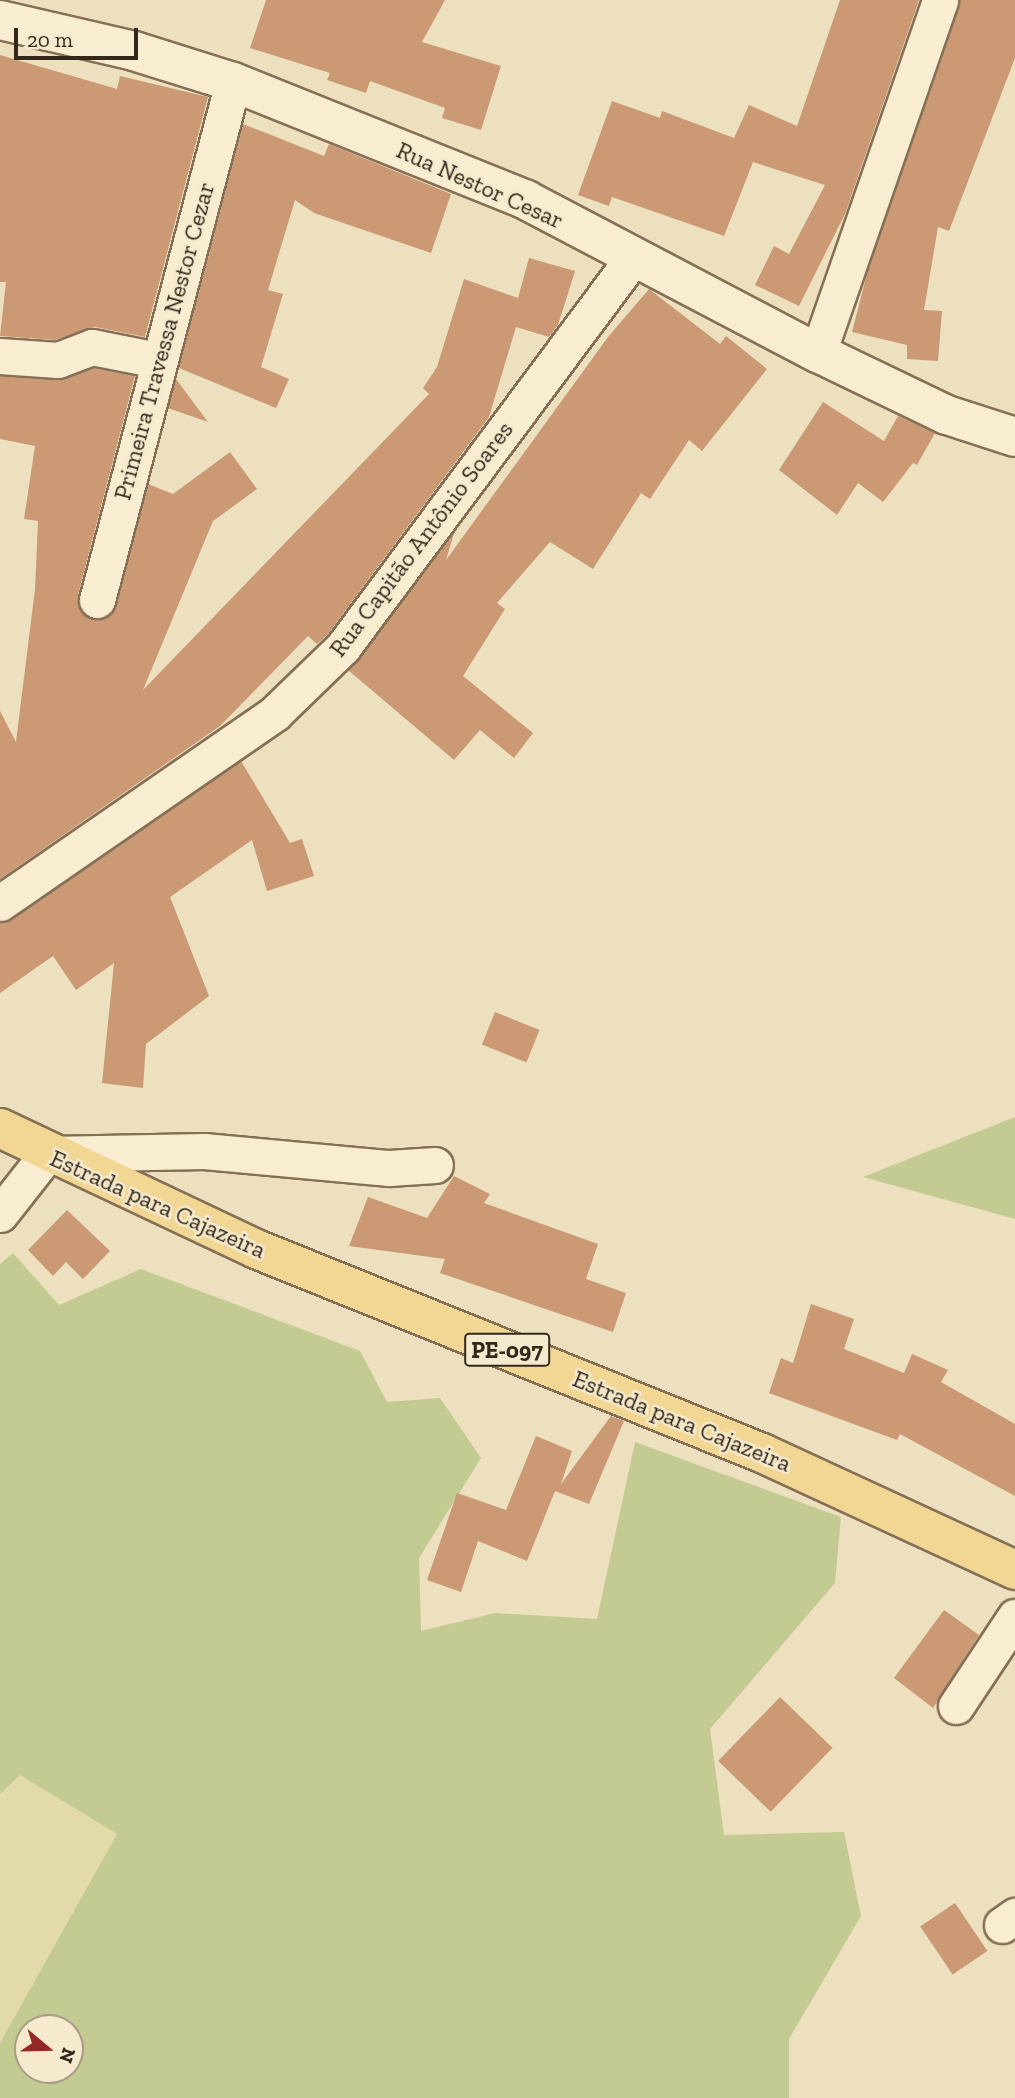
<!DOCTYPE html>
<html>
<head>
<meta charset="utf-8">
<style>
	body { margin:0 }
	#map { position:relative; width:1015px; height:2098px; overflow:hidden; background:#ede0be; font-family:"Zilla Slab",serif }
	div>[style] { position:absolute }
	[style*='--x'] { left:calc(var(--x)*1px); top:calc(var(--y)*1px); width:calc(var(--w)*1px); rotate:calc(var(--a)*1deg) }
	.farmland>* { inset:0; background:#e3daab }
	.green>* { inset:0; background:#c3cb92 }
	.building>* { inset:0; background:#cb9974; transform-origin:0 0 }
	.roads { filter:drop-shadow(2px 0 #857057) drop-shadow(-2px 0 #857057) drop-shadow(0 2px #857057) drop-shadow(0 -2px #857057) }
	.street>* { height:35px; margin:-17.5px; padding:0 17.5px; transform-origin:17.5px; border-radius:17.5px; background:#f8edd1 }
	.secondary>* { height:38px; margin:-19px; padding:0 19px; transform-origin:19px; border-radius:19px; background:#f8edd1 }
	.primary>* { height:38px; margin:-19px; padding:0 19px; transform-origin:19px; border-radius:19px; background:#f1d694 }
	span { translate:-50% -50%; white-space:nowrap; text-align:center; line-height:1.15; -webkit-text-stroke:5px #f5eacd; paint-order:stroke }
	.shield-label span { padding:2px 5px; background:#f5eacd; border:2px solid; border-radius:5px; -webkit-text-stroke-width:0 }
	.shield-label { font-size:23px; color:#34281c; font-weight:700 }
	.street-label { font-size:24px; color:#34281c }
	.north { position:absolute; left:14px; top:2014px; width:70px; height:70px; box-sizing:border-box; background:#f5eacd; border:2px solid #a89c86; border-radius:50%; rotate:109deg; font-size:19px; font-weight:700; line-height:28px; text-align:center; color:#34281c }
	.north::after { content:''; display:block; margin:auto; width:24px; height:32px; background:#942827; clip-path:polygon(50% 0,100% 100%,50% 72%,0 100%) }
	.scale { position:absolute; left:14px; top:28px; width:124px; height:32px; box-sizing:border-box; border:4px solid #34281c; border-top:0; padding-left:9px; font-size:21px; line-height:24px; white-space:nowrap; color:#34281c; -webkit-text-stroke:5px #f5eacd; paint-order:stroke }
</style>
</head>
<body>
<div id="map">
	<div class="farmland">
		<div style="clip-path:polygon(20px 1775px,117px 1834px,0 2043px,0 1793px)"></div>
	</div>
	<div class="green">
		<div style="clip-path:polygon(1015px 1117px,1015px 1219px,863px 1177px)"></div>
		<div style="clip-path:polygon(evenodd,13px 1253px,59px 1305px,141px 1269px,360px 1351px,387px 1402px,440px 1398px,481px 1458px,419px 1558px,421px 1631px,495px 1613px,597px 1619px,635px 1442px,841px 1517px,835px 1583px,710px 1729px,724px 1835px,844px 1832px,861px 1916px,789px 2039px,789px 2098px,0 2098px,0 2043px,117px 1834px,20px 1775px,0 1794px,0 1264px,13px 1253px,28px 2028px,70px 2028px,70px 2070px,28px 2070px,28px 2028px)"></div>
	</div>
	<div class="building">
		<div style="clip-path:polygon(266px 0,445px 0,422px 42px,501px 66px,481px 130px,442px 118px,445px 108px,370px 81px,366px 93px,327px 80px,330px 73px,250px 48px)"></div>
		<div style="clip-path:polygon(840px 0,919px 0,845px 214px,799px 306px,755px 285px,774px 246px,789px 254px,825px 185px,753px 162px,724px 236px,612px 197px,609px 206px,578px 195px,612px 101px,660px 118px,662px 111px,734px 138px,749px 105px,797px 126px)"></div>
		<div style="clip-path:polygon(960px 0,1015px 0,1015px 58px,949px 231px,938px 227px,924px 310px,942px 311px,938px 361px,907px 359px,907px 345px,852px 332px,868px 270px)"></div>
		<div style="clip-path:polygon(0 55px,117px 89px,120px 76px,208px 97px,145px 337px,95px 327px,55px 340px,0 336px,6px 282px,0 282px)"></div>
		<div style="clip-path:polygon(243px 124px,324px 156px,329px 144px,451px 194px,431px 253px,314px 213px,295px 200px,268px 290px,283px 294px,261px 367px,289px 379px,276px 408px,179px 368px)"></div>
		<div style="clip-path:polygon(529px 258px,575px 271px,558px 325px,549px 337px,516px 327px,489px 417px,328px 634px,317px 644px,308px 636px,220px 726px,0 879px,0 711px,16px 742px,35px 589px,38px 521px,24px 519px,35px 446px,0 439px,0 376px,57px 380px,94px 368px,135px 376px,78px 595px,78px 606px,91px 619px,103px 619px,116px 606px,148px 484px,173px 494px,230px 452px,257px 489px,213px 521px,143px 690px,429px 394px,423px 388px,437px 367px,464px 279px,518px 298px)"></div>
		<div style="clip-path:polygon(649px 289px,720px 344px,726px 336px,767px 369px,702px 451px,689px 440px,650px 499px,641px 493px,593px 569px,550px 542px,497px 603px,505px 609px,463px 676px,533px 733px,514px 758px,480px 730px,454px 760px,348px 670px,455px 530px,446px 560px,608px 337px)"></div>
		<div style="clip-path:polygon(176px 379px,208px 422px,168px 408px)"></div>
		<div style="clip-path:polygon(823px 402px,884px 441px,898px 416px,935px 433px,917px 465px,913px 463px,883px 502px,858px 483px,837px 515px,779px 470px)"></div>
		<div style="clip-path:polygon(241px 761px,290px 843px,302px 839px,314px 876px,267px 891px,252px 840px,170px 897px,209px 996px,146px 1044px,143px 1088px,102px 1083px,114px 963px,76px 990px,53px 956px,0 993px,0 923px)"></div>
		<div style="left:495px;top:1012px;width:48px;height:35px;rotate:22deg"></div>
		<div style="clip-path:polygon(454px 1176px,490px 1194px,484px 1203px,598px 1244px,586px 1279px,626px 1293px,613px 1332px,440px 1273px,445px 1259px,349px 1246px,368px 1197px,427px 1218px)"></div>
		<div style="clip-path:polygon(67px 1210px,110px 1251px,83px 1279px,66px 1262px,53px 1276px,28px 1250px)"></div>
		<div style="clip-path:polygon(811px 1304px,854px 1319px,844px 1349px,904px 1373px,912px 1354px,948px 1370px,941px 1382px,1015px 1424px,1015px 1496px,900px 1434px,897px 1440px,769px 1393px,781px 1358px,793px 1363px)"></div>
		<div style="clip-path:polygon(611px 1416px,624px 1421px,589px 1504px,555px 1491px,527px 1561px,478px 1541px,461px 1592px,427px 1580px,457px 1493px,506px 1510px,536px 1436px,572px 1451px,561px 1484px)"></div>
		<div style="clip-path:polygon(944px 1610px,979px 1635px,933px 1708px,894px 1678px)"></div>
		<div style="left:780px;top:1697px;width:73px;height:89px;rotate:44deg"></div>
		<div style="left:955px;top:1903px;width:58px;height:42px;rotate:56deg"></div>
	</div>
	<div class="roads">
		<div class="street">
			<div style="--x:818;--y:353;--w:373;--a:-70.9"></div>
			<div style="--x:0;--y:356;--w:58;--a:3.9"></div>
			<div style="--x:58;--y:360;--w:36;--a:-21"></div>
			<div style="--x:92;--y:347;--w:66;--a:11.3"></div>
			<div style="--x:97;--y:600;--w:536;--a:-75.29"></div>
			<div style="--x:0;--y:903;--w:334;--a:-34.6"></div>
			<div style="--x:275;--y:713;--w:95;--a:-44.1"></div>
			<div style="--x:343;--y:647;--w:484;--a:-53.3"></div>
			<div style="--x:0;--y:1214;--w:76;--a:-51.9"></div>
			<div style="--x:47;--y:1154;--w:157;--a:-1.1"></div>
			<div style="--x:204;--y:1151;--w:186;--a:5.3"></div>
			<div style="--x:389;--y:1168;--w:46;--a:-3.7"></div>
			<div style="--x:956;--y:1706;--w:107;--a:-56.5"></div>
			<div style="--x:1002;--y:1925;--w:16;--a:-35"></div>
		</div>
		<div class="secondary">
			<div style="--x:0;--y:20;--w:138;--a:13"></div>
			<div style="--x:134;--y:51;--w:104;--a:17.4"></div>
			<div style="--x:233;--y:82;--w:316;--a:21.9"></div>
			<div style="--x:526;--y:200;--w:330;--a:27.7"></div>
			<div style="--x:818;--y:353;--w:143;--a:25.7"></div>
			<div style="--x:947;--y:415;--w:71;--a:17.9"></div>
		</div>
		<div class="primary">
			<div style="--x:0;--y:1128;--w:283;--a:25.3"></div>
			<div style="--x:256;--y:1249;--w:546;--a:21.96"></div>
			<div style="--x:762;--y:1453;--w:279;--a:24.8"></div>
		</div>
	</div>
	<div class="shield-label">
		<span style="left:507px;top:1350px">PE-097</span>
	</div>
	<div class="street-label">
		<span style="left:480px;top:185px;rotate:24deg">Rua Nestor Cesar</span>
		<span style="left:164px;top:341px;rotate:-75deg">Primeira Travessa Nestor Cezar</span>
		<span style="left:421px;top:539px;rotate:-53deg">Rua Capitão Antônio Soares</span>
		<span style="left:158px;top:1204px;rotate:24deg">Estrada para Cajazeira</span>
		<span style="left:682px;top:1421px;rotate:22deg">Estrada para Cajazeira</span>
	</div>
	<div class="north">N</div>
	<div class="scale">20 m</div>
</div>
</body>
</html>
